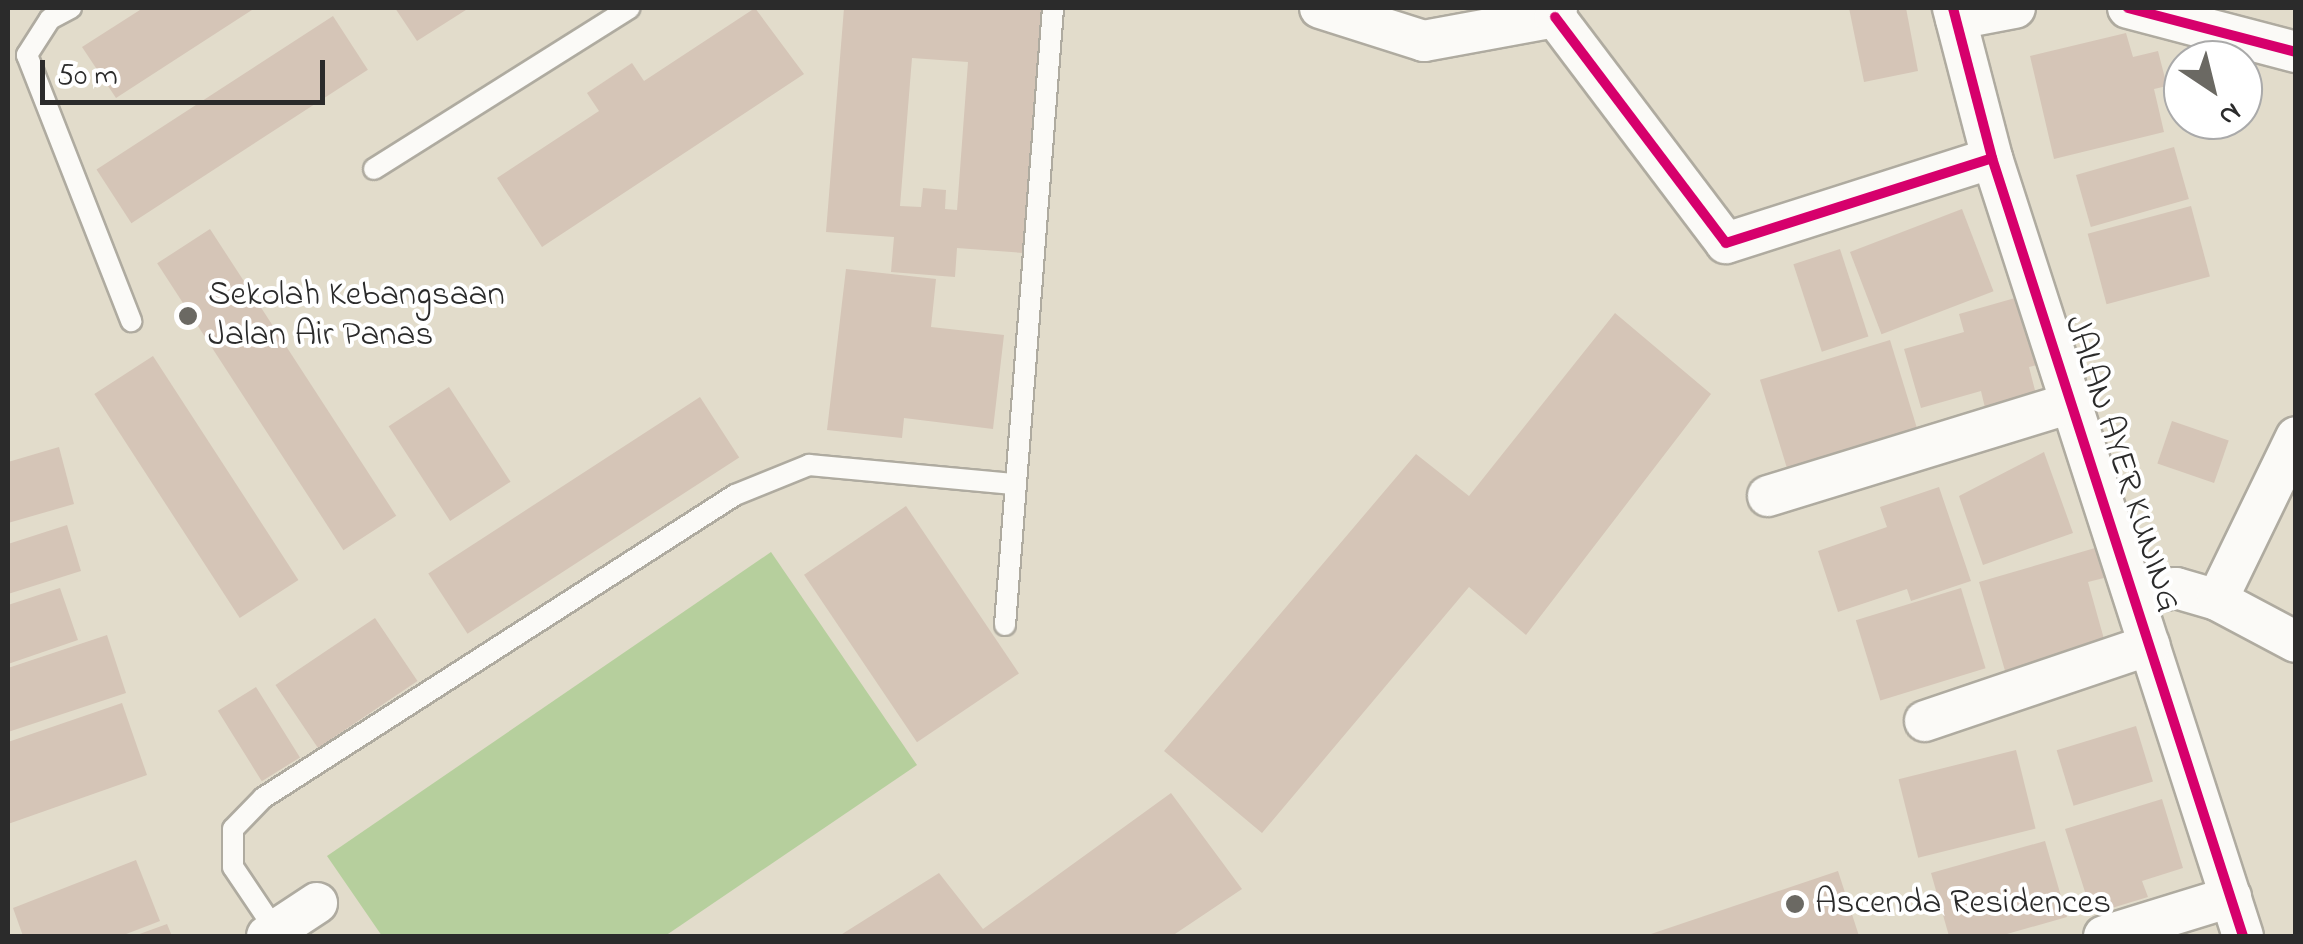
<!DOCTYPE html>
<html>
<head>
<meta charset="utf-8">
<style>
	body { margin:0 }
	#map { position:relative; width:2303px; height:944px; overflow:hidden; background:#e2dccb; font-family:"Indie Flower",sans-serif }
	div>[style] { position:absolute }
	[style*='--x'] { left:calc(var(--x)*1px); top:calc(var(--y)*1px); width:calc(var(--w)*1px); rotate:calc(var(--a)*1deg) }
	.green>* { inset:0; background:#b6cf9d }
	.building>* { inset:0; background:#d5c5b7; transform-origin:0 0 }
	.roads { filter:drop-shadow(2px 0 #afaba0) drop-shadow(-2px 0 #afaba0) drop-shadow(0 2px #afaba0) drop-shadow(0 -2px #afaba0) }
	.lane>* { height:20px; margin:-10px; padding:0 10px; transform-origin:10px; border-radius:10px; background:#fbfaf7 }
	.street>* { height:40px; margin:-20px; padding:0 20px; transform-origin:20px; border-radius:20px; background:#fbfaf7 }
	.cycleway>* { height:10px; margin:-5px; padding:0 5px; transform-origin:5px; border-radius:5px; background:#d6006c }
	.dots>* { width:28px; height:28px; translate:-50% -50%; box-sizing:border-box; border:5px solid #fff; border-radius:50% }
	span { translate:-50% -50%; white-space:nowrap; text-align:center; line-height:1.15; -webkit-text-stroke:8px #fff; paint-order:stroke }
	.poi-label { font-size:35px; color:#2b2b2b }
	.left { translate:0 -50%; text-align:left }
	.street-label { font-size:35px; color:#2b2b2b }
	.frame { position:absolute; inset:0; border:10px solid #2b2b2b; pointer-events:none }
	.north { position:absolute; left:2163px; top:40px; width:100px; height:100px; box-sizing:border-box; background:#fff; border:2px solid #aaa; border-radius:50%; rotate:145deg; font-size:28px; font-weight:700; line-height:40px; text-align:center; color:#2b2b2b }
	.north::after { content:''; display:block; margin:auto; width:35px; height:45px; background:#6b6963; clip-path:polygon(50% 0,100% 100%,50% 72%,0 100%) }
	.scale { position:absolute; left:40px; top:60px; width:285px; height:45px; box-sizing:border-box; border:5px solid #2b2b2b; border-top:0; padding-left:12px; font-size:30px; line-height:35px; white-space:nowrap; color:#2b2b2b; -webkit-text-stroke:8px #fff; paint-order:stroke }
</style>
</head>
<body>
<div id="map">
	<div class="green">
		<div style="clip-path:polygon(771px 552px,917px 765px,665px 936px,382px 936px,327px 856px)"></div>
	</div>
	<div class="building">
		<div style="clip-path:polygon(143px 8px,255px 8px,116px 98px,82px 47px)"></div>
		<div style="clip-path:polygon(395px 8px,469px 8px,417px 41px)"></div>
		<div style="clip-path:polygon(755px 8px,804px 74px,542px 247px,497px 178px,599px 111px,587px 93px,632px 63px,644px 81px)"></div>
		<div style="clip-path:polygon(evenodd,844px 8px,1058px 8px,1037px 254px,957px 248px,955px 277px,891px 272px,894px 237px,826px 232px,844px 8px,912px 58px,968px 62px,957px 210px,945px 209px,946px 190px,923px 188px,921px 207px,900px 206px,912px 58px)"></div>
		<div style="clip-path:polygon(1849px 8px,1906px 8px,1918px 71px,1864px 82px)"></div>
		<div style="left:333px;top:16px;width:64px;height:282px;rotate:57deg"></div>
		<div style="clip-path:polygon(2126px 33px,2133px 57px,2158px 51px,2167px 86px,2154px 89px,2164px 132px,2054px 159px,2030px 56px)"></div>
		<div style="left:2174px;top:147px;width:54px;height:102px;rotate:74deg"></div>
		<div style="left:2191px;top:206px;width:73px;height:107px;rotate:75deg"></div>
		<div style="left:1962px;top:209px;width:88px;height:120px;rotate:69deg"></div>
		<div style="left:210px;top:229px;width:342px;height:63px;rotate:57deg"></div>
		<div style="left:1840px;top:249px;width:92px;height:49px;rotate:72deg"></div>
		<div style="clip-path:polygon(846px 269px,936px 279px,931px 327px,1004px 335px,993px 429px,904px 418px,902px 438px,827px 430px)"></div>
		<div style="clip-path:polygon(2022px 296px,2041px 364px,2029px 367px,2037px 398px,1986px 412px,1981px 391px,1921px 408px,1904px 349px,1964px 332px,1959px 314px)"></div>
		<div style="clip-path:polygon(1615px 313px,1711px 394px,1526px 635px,1469px 587px,1262px 833px,1164px 751px,1416px 454px,1469px 496px)"></div>
		<div style="left:1890px;top:340px;width:97px;height:136px;rotate:73deg"></div>
		<div style="left:153px;top:356px;width:267px;height:70px;rotate:57deg"></div>
		<div style="left:449px;top:387px;width:113px;height:72px;rotate:57deg"></div>
		<div style="left:700px;top:397px;width:72px;height:324px;rotate:57deg"></div>
		<div style="left:2172px;top:421px;width:60px;height:45px;rotate:19deg"></div>
		<div style="clip-path:polygon(59px 447px,74px 504px,8px 523px,8px 462px)"></div>
		<div style="clip-path:polygon(2044px 452px,2073px 533px,1983px 565px,1959px 496px)"></div>
		<div style="clip-path:polygon(1939px 487px,1971px 581px,1911px 601px,1907px 589px,1838px 612px,1818px 551px,1887px 527px,1880px 507px)"></div>
		<div style="left:906px;top:506px;width:202px;height:123px;rotate:56deg"></div>
		<div style="clip-path:polygon(67px 525px,81px 571px,8px 594px,8px 544px)"></div>
		<div style="clip-path:polygon(2095px 548px,2104px 578px,2088px 582px,2104px 639px,2067px 650px,2071px 663px,2008px 681px,1979px 582px)"></div>
		<div style="clip-path:polygon(60px 588px,78px 640px,8px 664px,8px 605px)"></div>
		<div style="left:1961px;top:588px;width:84px;height:110px;rotate:73deg"></div>
		<div style="left:375px;top:618px;width:76px;height:120px;rotate:56deg"></div>
		<div style="clip-path:polygon(107px 635px,126px 693px,8px 732px,8px 668px)"></div>
		<div style="left:256px;top:687px;width:83px;height:45px;rotate:58deg"></div>
		<div style="clip-path:polygon(122px 703px,147px 775px,8px 824px,8px 742px)"></div>
		<div style="left:2136px;top:726px;width:58px;height:83px;rotate:73deg"></div>
		<div style="left:2016px;top:750px;width:81px;height:121px;rotate:76deg"></div>
		<div style="clip-path:polygon(1171px 793px,1242px 889px,1172px 936px,839px 936px,939px 873px,983px 929px)"></div>
		<div style="clip-path:polygon(2162px 799px,2183px 868px,2142px 881px,2148px 897px,2092px 914px,2065px 829px)"></div>
		<div style="clip-path:polygon(2045px 841px,2067px 917px,2000px 936px,1949px 936px,1931px 873px)"></div>
		<div style="clip-path:polygon(136px 860px,160px 921px,121px 936px,23px 936px,13px 908px)"></div>
		<div style="clip-path:polygon(1838px 871px,1859px 936px,1645px 936px)"></div>
		<div style="clip-path:polygon(167px 924px,172px 936px,134px 936px)"></div>
	</div>
	<div class="roads">
		<div class="lane">
			<div style="--x:71;--y:8;--w:24;--a:152"></div>
			<div style="--x:50;--y:19;--w:43;--a:122.6"></div>
			<div style="--x:27;--y:55;--w:286;--a:68.6"></div>
			<div style="--x:374;--y:169;--w:302;--a:-32.2"></div>
			<div style="--x:1005;--y:625;--w:619;--a:-85.55"></div>
			<div style="--x:276;--y:931;--w:77;--a:-123.9"></div>
			<div style="--x:233;--y:867;--w:38;--a:-90"></div>
			<div style="--x:233;--y:829;--w:43;--a:-45.9"></div>
			<div style="--x:263;--y:798;--w:561;--a:-32.7"></div>
			<div style="--x:735;--y:495;--w:80;--a:-22.1"></div>
			<div style="--x:809;--y:465;--w:205;--a:5.3"></div>
		</div>
		<div class="street">
			<div style="--x:1320;--y:8;--w:109;--a:17.6"></div>
			<div style="--x:1424;--y:41;--w:133;--a:-10.4"></div>
			<div style="--x:1555;--y:17;--w:9;--a:-77"></div>
			<div style="--x:1953;--y:8;--w:155;--a:75.4"></div>
			<div style="--x:1992;--y:158;--w:817;--a:72.12"></div>
			<div style="--x:2128;--y:8;--w:174;--a:14.7"></div>
			<div style="--x:1555;--y:17;--w:283;--a:52.9"></div>
			<div style="--x:1726;--y:243;--w:279;--a:-17.7"></div>
			<div style="--x:1956;--y:19;--w:60;--a:-10.6"></div>
			<div style="--x:1768;--y:496;--w:320;--a:-17.1"></div>
			<div style="--x:2135;--y:596;--w:42;--a:-11"></div>
			<div style="--x:2176;--y:588;--w:43;--a:16.3"></div>
			<div style="--x:2217;--y:600;--w:89;--a:28"></div>
			<div style="--x:2217;--y:600;--w:181;--a:-64.1"></div>
			<div style="--x:1925;--y:721;--w:237;--a:-18.7"></div>
			<div style="--x:267;--y:936;--w:60;--a:-33.4"></div>
			<div style="--x:2104;--y:936;--w:133;--a:-17.1"></div>
		</div>
	</div>
	<div class="cycleway">
		<div style="--x:1953;--y:8;--w:155;--a:75.4"></div>
		<div style="--x:1992;--y:158;--w:817;--a:72.12"></div>
		<div style="--x:2128;--y:8;--w:174;--a:14.7"></div>
		<div style="--x:1555;--y:17;--w:283;--a:52.9"></div>
		<div style="--x:1726;--y:243;--w:279;--a:-17.7"></div>
	</div>
	<div class="dots">
		<div style="left:188px;top:316px;background:#6b6963"></div>
		<div style="left:1795px;top:904px;background:#6b6963"></div>
	</div>
	<div class="poi-label">
		<span class="left" style="left:208px;top:316px">Sekolah Kebangsaan<br>Jalan Air Panas</span>
		<span class="left" style="left:1815px;top:904px">Ascenda Residences</span>
	</div>
	<div class="street-label">
		<span style="left:2121px;top:464px;rotate:72deg">JALAN AYER KUNING</span>
	</div>
	<div class="frame"></div>
	<div class="north">N</div>
	<div class="scale">50 m</div>
</div>
</body>
</html>
